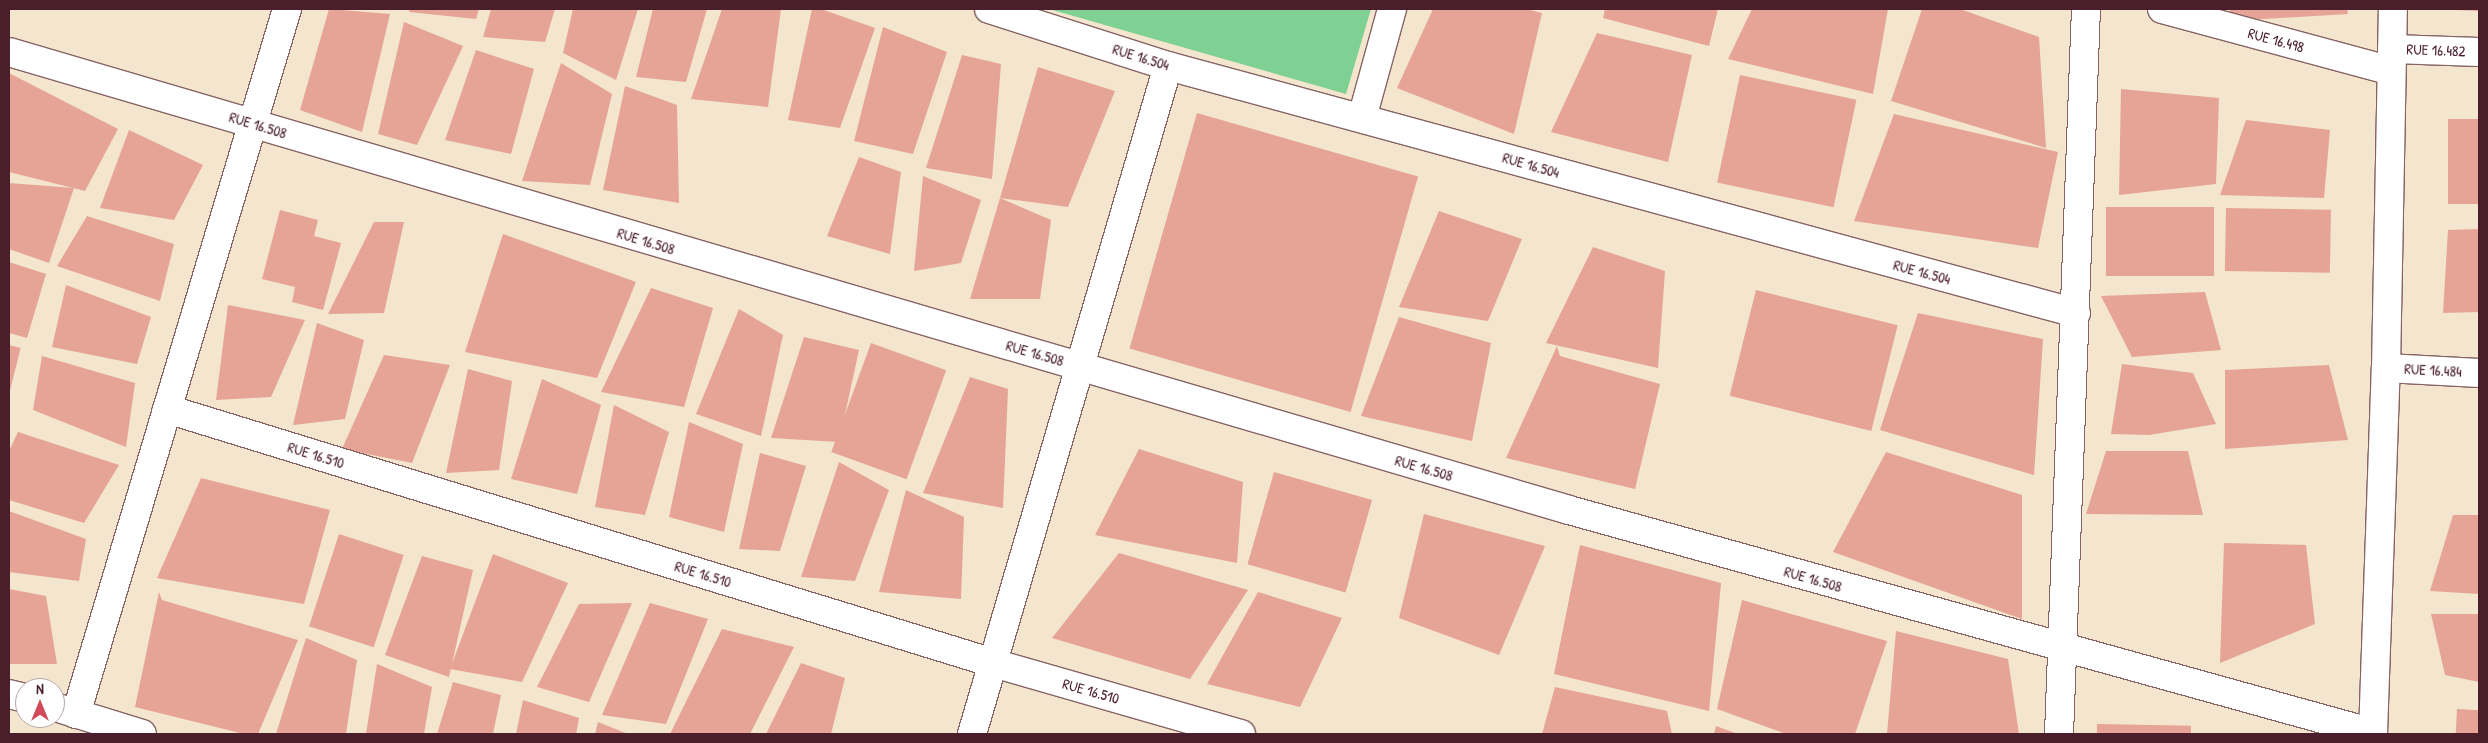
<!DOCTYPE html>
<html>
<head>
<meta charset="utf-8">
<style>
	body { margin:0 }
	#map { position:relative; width:2488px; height:743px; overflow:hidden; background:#f4e5ce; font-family:"Patrick Hand",sans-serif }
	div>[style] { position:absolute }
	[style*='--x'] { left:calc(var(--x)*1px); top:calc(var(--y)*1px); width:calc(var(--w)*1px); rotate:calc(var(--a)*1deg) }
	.green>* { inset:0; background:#7ed193 }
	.building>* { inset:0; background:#e5a495; transform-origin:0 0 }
	.roads { filter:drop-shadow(1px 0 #866464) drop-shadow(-1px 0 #866464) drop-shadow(0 1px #866464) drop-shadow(0 -1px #866464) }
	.street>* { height:28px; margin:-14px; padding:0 14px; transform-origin:14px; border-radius:14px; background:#fff }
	span { translate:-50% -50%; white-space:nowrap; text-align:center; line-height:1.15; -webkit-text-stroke:4.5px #fff; paint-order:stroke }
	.street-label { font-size:15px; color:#4a1f2b }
	.frame { position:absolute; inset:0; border:10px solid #4a1f2b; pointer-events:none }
	.north { position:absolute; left:15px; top:678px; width:50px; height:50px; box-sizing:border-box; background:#fff; border:1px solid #b7a5aa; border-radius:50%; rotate:0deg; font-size:14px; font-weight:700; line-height:20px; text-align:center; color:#4a1f2b }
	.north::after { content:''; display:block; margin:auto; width:18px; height:22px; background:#d1495b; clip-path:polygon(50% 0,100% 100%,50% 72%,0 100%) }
</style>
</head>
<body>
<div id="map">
	<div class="green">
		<div style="clip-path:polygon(1049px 9px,1371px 9px,1346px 94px)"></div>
	</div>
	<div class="building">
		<div style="clip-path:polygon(329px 9px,390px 14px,362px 132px,300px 110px)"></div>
		<div style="clip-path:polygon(410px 9px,479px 9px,476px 19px,409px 12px)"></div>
		<div style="clip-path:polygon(491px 9px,555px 9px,545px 42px,483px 37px)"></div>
		<div style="clip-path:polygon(573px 9px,638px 9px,616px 80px,563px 53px)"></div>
		<div style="clip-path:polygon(653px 9px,707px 9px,686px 82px,636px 77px)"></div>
		<div style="clip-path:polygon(722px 9px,781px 9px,768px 107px,691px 99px)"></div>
		<div style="clip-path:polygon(812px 9px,821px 9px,875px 28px,840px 128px,788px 120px)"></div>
		<div style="clip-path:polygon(1433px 9px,1526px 9px,1542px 13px,1514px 134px,1397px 88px)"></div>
		<div style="clip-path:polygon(1605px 9px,1718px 9px,1709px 46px,1603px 18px)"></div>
		<div style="clip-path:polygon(1752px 9px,1888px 9px,1873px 94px,1728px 59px)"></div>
		<div style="clip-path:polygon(1922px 9px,1960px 9px,2039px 37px,2046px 148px,1891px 101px)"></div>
		<div style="clip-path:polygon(2230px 9px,2347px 9px,2348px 14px,2229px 21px)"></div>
		<div style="clip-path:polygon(2454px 9px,2479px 9px,2479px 11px,2454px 10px)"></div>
		<div style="clip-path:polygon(404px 22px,463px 46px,417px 145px,378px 134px)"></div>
		<div style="clip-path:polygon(883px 27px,947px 52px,913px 154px,854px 141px)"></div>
		<div style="clip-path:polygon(1597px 33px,1692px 55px,1668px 162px,1551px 132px)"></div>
		<div style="clip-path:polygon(476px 50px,534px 69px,511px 154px,445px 140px)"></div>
		<div style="clip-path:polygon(962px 55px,1001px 64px,992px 179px,926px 168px)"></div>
		<div style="clip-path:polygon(561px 63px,612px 94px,590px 185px,522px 181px)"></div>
		<div style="clip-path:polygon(1038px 67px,1115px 91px,1068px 207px,1000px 198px)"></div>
		<div style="clip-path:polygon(9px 73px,118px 129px,85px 191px,9px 172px)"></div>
		<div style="left:1740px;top:75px;width:119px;height:110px;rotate:12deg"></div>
		<div style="clip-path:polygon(625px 86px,677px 105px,679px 203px,603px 190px)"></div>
		<div style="clip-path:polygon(2121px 89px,2219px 98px,2216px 184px,2119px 195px)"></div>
		<div style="left:1197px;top:113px;width:230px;height:245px;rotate:16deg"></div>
		<div style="clip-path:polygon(1894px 114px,2058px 152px,2038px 248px,1854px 221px)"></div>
		<div style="left:2479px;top:119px;width:85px;height:31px;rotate:90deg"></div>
		<div style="clip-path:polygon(2246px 120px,2330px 130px,2324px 198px,2220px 195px)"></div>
		<div style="clip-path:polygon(129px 130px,203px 165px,174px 220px,100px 208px)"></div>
		<div style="clip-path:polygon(859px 157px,901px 172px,890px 254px,827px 236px)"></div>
		<div style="clip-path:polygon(923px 176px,981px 200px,961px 263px,914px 271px)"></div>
		<div style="clip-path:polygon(9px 183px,74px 188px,49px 263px,9px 249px)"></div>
		<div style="clip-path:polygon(1000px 198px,1051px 220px,1040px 299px,970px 299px)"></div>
		<div style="left:2106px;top:207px;width:108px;height:69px"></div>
		<div style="left:2226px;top:208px;width:105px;height:63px;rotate:1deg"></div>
		<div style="clip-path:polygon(280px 210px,318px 220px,314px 236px,341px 243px,323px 310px,292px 302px,295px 287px,262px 279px)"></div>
		<div style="clip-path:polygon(1439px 211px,1522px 239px,1488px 321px,1399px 307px)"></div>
		<div style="clip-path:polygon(87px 216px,174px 244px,160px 301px,57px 266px)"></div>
		<div style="clip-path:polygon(374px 222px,404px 222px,384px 313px,328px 314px)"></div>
		<div style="clip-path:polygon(2479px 229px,2479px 312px,2443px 313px,2448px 230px)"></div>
		<div style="clip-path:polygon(503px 234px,636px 282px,597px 378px,465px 352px)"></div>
		<div style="clip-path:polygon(1593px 247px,1665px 271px,1658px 368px,1546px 343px)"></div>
		<div style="clip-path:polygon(9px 262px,46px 274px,27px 338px,9px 333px)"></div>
		<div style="clip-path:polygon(66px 285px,151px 317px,137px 364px,52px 347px)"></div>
		<div style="clip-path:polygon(651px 288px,713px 308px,684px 407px,601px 392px)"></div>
		<div style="left:1756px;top:290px;width:146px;height:109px;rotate:14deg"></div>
		<div style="clip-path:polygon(2205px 292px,2221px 350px,2132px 357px,2101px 296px)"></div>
		<div style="clip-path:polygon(228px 305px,305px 320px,271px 397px,216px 400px)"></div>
		<div style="clip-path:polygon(739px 309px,783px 335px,761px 436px,696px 414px)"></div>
		<div style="clip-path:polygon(1918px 313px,2043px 339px,2034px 475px,1880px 430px)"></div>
		<div style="clip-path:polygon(1399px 317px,1491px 343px,1472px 441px,1361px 416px)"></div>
		<div style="clip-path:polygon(317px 323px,364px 340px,345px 419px,293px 425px)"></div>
		<div style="clip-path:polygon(804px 337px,859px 350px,839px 442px,771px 438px)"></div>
		<div style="left:871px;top:343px;width:80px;height:116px;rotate:20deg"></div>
		<div style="left:9px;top:345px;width:12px;height:48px;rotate:14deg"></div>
		<div style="clip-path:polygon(1557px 346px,1560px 356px,1660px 384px,1635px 489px,1506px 458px)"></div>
		<div style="clip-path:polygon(384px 355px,450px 365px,412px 463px,342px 449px)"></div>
		<div style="clip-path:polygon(42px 356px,135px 383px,126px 447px,33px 410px)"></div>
		<div style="clip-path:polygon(2122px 364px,2193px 373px,2216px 424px,2149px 435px,2111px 434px)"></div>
		<div style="clip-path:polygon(2329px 365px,2348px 440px,2225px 449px,2225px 370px)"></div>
		<div style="clip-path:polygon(468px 369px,512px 381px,499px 470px,446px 473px)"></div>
		<div style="clip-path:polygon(970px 377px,1008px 389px,1003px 508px,923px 493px)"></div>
		<div style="clip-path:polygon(542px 379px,601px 405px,577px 494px,511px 479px)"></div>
		<div style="clip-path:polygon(614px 405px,669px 432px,645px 515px,595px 507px)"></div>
		<div style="clip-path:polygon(689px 422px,743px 444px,724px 532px,669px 517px)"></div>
		<div style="clip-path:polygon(18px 432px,119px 465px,84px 523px,9px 500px,9px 451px)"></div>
		<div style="clip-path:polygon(1139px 449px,1243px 482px,1237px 563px,1095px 535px)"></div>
		<div style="clip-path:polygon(2106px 451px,2188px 451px,2203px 515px,2086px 514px)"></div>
		<div style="clip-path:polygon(1886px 452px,2022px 495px,2022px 619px,1833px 552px)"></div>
		<div style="clip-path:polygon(760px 453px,806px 466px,780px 551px,739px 549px)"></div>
		<div style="clip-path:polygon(839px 462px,889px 490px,855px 581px,801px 577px)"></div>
		<div style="left:1274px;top:472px;width:102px;height:96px;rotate:16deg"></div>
		<div style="clip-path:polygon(201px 478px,330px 510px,304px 604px,157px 578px)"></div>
		<div style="clip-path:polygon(906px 490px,964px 517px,961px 599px,879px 592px)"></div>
		<div style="clip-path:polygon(9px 511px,86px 539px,79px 581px,9px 572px)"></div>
		<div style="clip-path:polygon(1424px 514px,1545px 546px,1499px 655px,1399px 618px)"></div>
		<div style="clip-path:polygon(2453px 515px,2479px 515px,2479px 594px,2430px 591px)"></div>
		<div style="left:339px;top:534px;width:68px;height:97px;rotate:18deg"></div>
		<div style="clip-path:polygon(2224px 543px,2306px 545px,2315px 624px,2220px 663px)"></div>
		<div style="clip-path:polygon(1580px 545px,1721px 583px,1709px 711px,1554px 674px)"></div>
		<div style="clip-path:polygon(1119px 553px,1248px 590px,1190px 679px,1052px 638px)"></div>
		<div style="clip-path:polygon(493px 554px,568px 583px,522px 682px,450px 669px)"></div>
		<div style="clip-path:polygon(422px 556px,473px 570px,449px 677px,385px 655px)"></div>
		<div style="clip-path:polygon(9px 589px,46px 596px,57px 664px,9px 664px)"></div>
		<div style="clip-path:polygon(159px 592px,162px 600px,298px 640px,258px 734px,244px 734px,135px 707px)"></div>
		<div style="clip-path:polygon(1258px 592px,1342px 618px,1300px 707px,1207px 684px)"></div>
		<div style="clip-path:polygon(1742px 600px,1887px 641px,1855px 734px,1786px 734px,1717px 709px)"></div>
		<div style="clip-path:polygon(632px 603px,589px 702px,537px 687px,579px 604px)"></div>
		<div style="clip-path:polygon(650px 603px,708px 619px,666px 724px,602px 715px)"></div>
		<div style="clip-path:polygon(2431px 614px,2479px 614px,2479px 682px,2445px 675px)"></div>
		<div style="clip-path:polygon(722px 629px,794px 647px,750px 734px,670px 734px)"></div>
		<div style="clip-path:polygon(1896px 631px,2008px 659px,2019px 734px,1887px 734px)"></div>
		<div style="clip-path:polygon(306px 638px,357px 660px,346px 734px,276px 734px)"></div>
		<div style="clip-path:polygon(801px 663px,845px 678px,831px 734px,766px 734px)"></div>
		<div style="clip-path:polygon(377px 664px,432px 687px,424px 734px,366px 734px)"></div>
		<div style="clip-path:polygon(453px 682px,501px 695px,493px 734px,437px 734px)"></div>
		<div style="clip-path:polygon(1555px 687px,1667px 711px,1672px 734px,1542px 734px)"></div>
		<div style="clip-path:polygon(523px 700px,579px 718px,576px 734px,516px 734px)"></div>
		<div style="left:2457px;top:709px;width:22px;height:25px;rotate:3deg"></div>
		<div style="clip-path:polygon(598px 722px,628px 734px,595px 734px)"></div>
		<div style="left:2097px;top:724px;width:94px;height:10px;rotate:1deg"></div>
		<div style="clip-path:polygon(1716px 726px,1738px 734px,1714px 734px)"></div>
	</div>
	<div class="roads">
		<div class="street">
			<div style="--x:989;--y:9;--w:188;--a:17.7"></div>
			<div style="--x:1168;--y:66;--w:941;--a:15.22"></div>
			<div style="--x:2162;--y:9;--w:237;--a:15.1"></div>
			<div style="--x:2392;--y:49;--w:87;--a:2"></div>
			<div style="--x:9;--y:52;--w:1626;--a:16.36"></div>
			<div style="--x:1569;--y:510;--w:834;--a:15.5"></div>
			<div style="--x:1362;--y:118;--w:113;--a:-74.6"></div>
			<div style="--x:2386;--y:368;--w:93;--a:3.1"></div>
			<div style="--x:167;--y:409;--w:864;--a:17.09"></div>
			<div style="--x:993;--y:663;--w:258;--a:16"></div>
			<div style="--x:9;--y:694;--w:16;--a:14"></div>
			<div style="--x:55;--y:707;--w:91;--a:17.2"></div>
			<div style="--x:76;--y:714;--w:736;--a:-73.34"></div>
			<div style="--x:972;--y:734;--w:696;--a:-73.65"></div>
			<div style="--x:2059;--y:734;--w:726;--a:-87.87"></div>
			<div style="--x:2373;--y:734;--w:366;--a:-88"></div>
			<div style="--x:2386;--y:368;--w:359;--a:-88.9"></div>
		</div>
	</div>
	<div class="street-label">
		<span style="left:2276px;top:40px;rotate:15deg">RUE 16.498</span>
		<span style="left:2436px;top:50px;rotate:2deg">RUE 16.482</span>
		<span style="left:1141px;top:57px;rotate:17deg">RUE 16.504</span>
		<span style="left:258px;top:125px;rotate:17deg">RUE 16.508</span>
		<span style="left:1531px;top:165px;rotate:16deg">RUE 16.504</span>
		<span style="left:646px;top:241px;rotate:17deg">RUE 16.508</span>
		<span style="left:1922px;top:272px;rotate:15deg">RUE 16.504</span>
		<span style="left:1035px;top:353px;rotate:16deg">RUE 16.508</span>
		<span style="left:2433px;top:370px;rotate:3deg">RUE 16.484</span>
		<span style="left:316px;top:455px;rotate:17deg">RUE 16.510</span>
		<span style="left:1424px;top:468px;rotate:16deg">RUE 16.508</span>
		<span style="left:703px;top:574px;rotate:17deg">RUE 16.510</span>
		<span style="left:1813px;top:579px;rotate:16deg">RUE 16.508</span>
		<span style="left:1091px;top:691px;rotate:16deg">RUE 16.510</span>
	</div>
	<div class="frame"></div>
	<div class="north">N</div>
</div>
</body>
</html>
